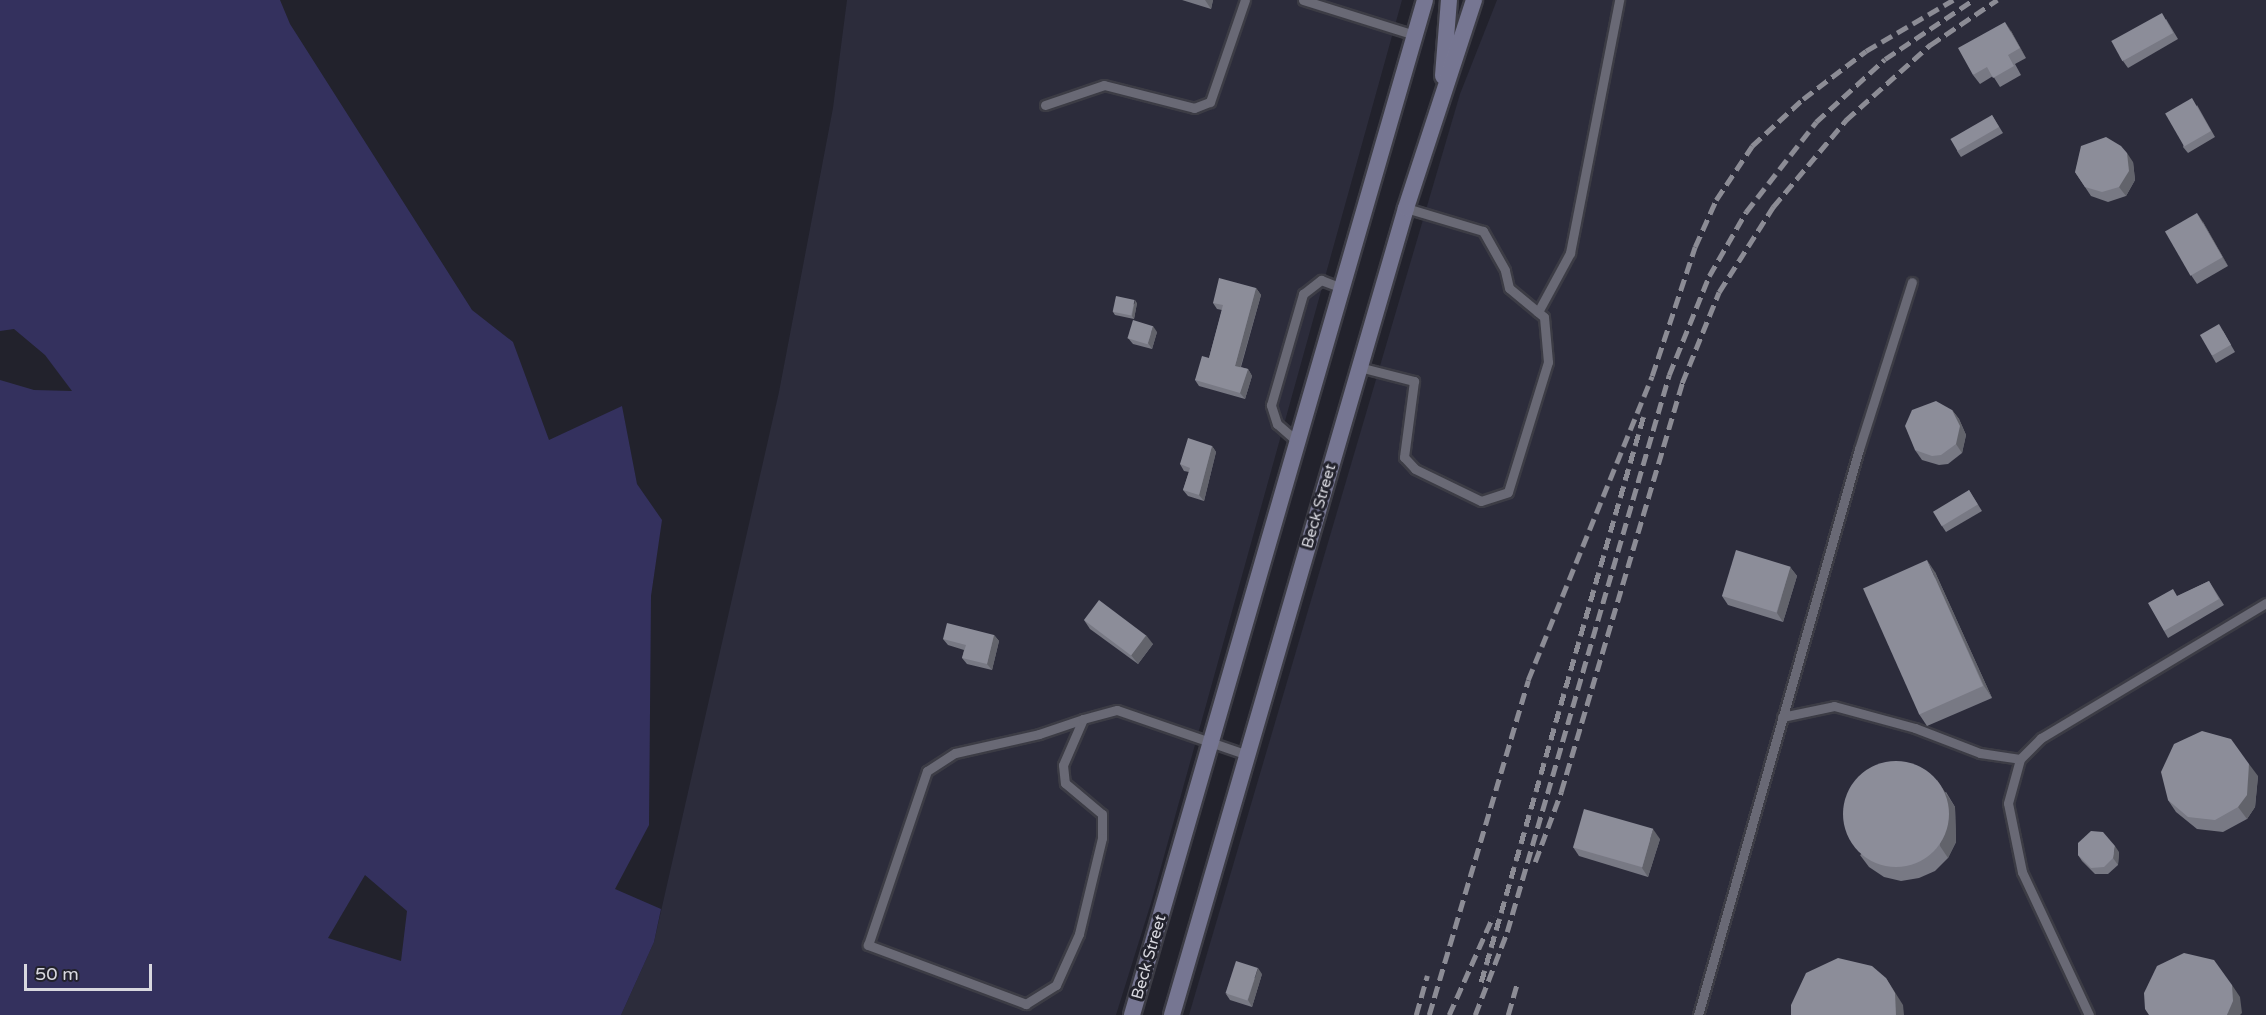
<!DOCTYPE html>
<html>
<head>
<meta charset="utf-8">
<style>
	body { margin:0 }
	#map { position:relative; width:2266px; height:1015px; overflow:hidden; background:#22222c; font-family:"Varela Round",sans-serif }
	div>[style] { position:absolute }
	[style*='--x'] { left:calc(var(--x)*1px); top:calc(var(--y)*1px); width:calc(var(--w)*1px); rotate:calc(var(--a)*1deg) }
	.built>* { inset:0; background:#2c2c3b }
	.green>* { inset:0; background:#34315e }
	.roads { filter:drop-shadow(2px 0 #3c3c45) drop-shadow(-2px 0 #3c3c45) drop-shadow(0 2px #3c3c45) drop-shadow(0 -2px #3c3c45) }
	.service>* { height:9px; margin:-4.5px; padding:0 4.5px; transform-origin:4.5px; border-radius:4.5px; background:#696975 }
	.secondary>* { height:16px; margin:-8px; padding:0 8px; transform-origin:8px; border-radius:8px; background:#767692 }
	.rail>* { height:4.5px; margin-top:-2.25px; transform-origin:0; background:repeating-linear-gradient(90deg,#8c8c95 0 12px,transparent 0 18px) }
	.wall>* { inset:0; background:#787984 }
	.shaded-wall>* { inset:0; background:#62636b }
	.building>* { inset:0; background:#8c8d99; transform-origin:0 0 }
	.round { border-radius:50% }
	span { translate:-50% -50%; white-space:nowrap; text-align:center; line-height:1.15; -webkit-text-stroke:6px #22222c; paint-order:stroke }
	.street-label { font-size:16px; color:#d8d8df }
	.scale { position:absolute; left:24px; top:964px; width:128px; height:27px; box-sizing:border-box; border:3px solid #d8d8df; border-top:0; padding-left:8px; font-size:18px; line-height:21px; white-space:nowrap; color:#d8d8df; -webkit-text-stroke:4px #22222c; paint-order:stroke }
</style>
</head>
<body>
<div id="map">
	<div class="built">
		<div style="clip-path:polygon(847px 0,1402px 0,1151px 903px,1116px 1015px,621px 1015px,654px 942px,779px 392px,833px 108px)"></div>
		<div style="clip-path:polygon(1497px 0,2266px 0,2266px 1015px,1189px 1015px,1460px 94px)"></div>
	</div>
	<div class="green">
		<div style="clip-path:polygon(evenodd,0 0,280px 0,290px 24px,472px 310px,513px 342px,549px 440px,622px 406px,637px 484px,662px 520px,651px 596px,649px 825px,615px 889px,661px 909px,654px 942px,621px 1015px,0 1015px,0 380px,34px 390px,72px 391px,45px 355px,14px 329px,0 331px,0 0,365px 875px,407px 911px,401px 961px,328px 938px,365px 875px)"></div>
	</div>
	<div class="roads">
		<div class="service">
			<div style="--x:1303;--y:0;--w:117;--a:17.4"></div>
			<div style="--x:1045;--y:105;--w:62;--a:-18.7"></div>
			<div style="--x:1104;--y:85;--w:93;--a:14.3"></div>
			<div style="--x:1194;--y:108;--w:17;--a:-21"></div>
			<div style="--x:1210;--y:102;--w:108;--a:-71.1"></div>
			<div style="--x:1538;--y:312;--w:67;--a:-61.5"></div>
			<div style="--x:1570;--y:253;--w:258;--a:-79"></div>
			<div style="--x:1359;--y:367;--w:57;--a:14.3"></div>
			<div style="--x:1414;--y:381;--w:77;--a:97.5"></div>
			<div style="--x:1404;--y:457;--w:16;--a:47"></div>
			<div style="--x:1415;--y:469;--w:73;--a:25.9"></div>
			<div style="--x:1481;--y:501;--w:28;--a:-18"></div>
			<div style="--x:1508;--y:492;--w:136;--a:-72.9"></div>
			<div style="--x:1548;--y:362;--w:45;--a:-95.1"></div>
			<div style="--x:1544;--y:317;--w:45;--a:-140.4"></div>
			<div style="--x:1509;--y:288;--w:18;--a:-103"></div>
			<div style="--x:1505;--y:270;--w:45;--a:-119.4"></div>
			<div style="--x:1483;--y:231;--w:80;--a:-163.4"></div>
			<div style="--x:1299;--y:443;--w:29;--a:-139"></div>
			<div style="--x:1277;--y:424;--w:20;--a:-108"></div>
			<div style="--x:1271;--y:405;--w:116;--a:-73.9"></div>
			<div style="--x:1303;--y:294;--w:23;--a:-38"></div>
			<div style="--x:1321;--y:280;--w:22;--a:21"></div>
			<div style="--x:1782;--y:717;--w:53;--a:-11.9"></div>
			<div style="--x:1834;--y:706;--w:84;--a:15.2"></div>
			<div style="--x:1915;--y:728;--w:70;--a:21"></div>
			<div style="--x:1980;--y:753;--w:40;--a:8.5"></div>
			<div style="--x:1083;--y:719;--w:50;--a:113.5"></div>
			<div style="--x:1063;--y:765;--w:18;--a:84"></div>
			<div style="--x:1065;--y:783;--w:48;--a:40"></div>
			<div style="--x:1102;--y:814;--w:24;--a:90"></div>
			<div style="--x:1102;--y:838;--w:99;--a:103.5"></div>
			<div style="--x:1079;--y:934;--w:56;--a:114.3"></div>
			<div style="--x:1056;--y:985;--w:36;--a:148"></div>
			<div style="--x:1026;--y:1004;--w:169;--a:-159.5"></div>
			<div style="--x:868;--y:945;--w:184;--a:-71.3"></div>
			<div style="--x:927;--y:771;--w:33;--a:-33"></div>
			<div style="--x:955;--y:753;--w:86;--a:-12.7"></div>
			<div style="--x:1039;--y:734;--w:46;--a:-18.8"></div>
			<div style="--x:1083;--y:719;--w:35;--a:-15"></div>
			<div style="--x:1117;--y:710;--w:139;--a:19"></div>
			<div style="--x:1698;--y:1015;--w:588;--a:-74.12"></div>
			<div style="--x:1859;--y:449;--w:175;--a:-72.4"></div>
			<div style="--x:2089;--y:1015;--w:158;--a:-115.1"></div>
			<div style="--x:2022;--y:872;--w:70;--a:-101.5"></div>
			<div style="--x:2008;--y:803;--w:46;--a:-74.7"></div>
			<div style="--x:2020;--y:759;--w:30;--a:-45"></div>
			<div style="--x:2041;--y:738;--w:262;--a:-31"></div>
		</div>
		<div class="secondary">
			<div style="--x:1443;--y:76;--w:76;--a:-85.5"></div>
			<div style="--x:1132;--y:1015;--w:1056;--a:-73.9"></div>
			<div style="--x:1172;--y:1015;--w:840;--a:-73.83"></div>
			<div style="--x:1406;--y:208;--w:219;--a:-71.9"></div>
		</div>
	</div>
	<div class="rail">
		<div style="--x:1535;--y:862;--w:75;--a:-69.6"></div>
		<div style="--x:1561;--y:792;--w:427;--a:-73.5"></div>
		<div style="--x:1682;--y:383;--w:98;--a:-67.9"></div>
		<div style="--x:1719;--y:292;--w:101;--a:-57.6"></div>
		<div style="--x:1773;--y:207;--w:114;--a:-50"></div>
		<div style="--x:1846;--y:120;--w:113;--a:-41.8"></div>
		<div style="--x:1930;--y:45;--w:81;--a:-33.9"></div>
		<div style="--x:1481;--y:982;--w:591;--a:-73.99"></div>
		<div style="--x:1416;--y:1015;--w:41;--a:-74.2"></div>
		<div style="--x:1429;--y:1015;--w:349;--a:-73.5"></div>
		<div style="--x:1528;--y:680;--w:328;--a:-67.8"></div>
		<div style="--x:1652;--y:376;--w:136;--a:-71.6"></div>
		<div style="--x:1695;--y:247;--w:51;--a:-65.9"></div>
		<div style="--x:1716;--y:200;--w:65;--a:-56.3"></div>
		<div style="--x:1752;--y:146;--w:69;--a:-42.7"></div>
		<div style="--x:1803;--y:99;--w:79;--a:-37.3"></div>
		<div style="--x:1866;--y:51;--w:101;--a:-30.4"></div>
		<div style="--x:1449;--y:1015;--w:108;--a:-66"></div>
		<div style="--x:1475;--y:1015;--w:89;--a:-68.9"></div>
		<div style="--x:1507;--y:932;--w:580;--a:-73.78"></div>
		<div style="--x:1669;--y:375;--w:107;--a:-68"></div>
		<div style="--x:1709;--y:276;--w:74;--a:-60"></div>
		<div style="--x:1746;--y:212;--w:114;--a:-52.1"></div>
		<div style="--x:1816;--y:122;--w:93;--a:-42.4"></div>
		<div style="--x:1885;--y:59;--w:106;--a:-33.8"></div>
		<div style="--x:1508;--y:1015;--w:33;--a:-74"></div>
	</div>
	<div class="wall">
		<div style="clip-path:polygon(1182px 0,1213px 0,1211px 9px)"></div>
		<div style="clip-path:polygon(2166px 19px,2178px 39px,2128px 68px,2123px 61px)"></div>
		<div style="clip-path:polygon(2011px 31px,2026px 58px,2015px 64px,2021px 75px,2000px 87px,1993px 76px,1980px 84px,1973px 75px)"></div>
		<div style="clip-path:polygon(2197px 105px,2215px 137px,2188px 153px,2183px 147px)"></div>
		<div style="clip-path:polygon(1992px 115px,2003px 133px,1961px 157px,1957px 151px)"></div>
		<div style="clip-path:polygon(2133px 162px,2135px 180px,2126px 196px,2108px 202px,2091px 196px,2075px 172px)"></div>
		<div style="clip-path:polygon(2203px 222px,2228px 266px,2197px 284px,2191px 275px)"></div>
		<div style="clip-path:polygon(1256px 288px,1261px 295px,1241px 367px,1248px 369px,1252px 376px,1245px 399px,1199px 386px,1195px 380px,1209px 358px,1222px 310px,1217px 309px,1213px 303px)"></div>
		<div style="clip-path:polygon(1137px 303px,1134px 319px,1115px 315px,1113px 312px)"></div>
		<div style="clip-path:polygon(2223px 331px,2235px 352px,2216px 363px,2212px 356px)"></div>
		<div style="clip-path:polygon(1157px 332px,1152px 349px,1133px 344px,1128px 338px)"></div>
		<div style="clip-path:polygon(1952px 410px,1959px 419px,1966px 435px,1962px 453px,1948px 464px,1939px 465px,1922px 460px,1915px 450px)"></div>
		<div style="clip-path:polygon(1212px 446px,1216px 452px,1204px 501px,1188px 496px,1183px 490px,1189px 472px,1184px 471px,1180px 464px)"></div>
		<div style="clip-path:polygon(1969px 490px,1982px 511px,1946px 532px,1942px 526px)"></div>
		<div style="clip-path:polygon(1790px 567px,1797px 576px,1783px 622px,1728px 605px,1722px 596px)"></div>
		<div style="clip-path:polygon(1935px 572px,1992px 698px,1927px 726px,1919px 714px)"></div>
		<div style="clip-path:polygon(2209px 581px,2224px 605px,2168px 638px,2164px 631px,2178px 596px)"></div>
		<div style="clip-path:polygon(1084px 620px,1153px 644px,1138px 664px,1090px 629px)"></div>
		<div style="clip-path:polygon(994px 635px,999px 641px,992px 670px,967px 664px,962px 658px,964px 650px,948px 645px,943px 639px)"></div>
		<div style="clip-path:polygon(2258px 776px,2255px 807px,2247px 819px,2223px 832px,2197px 829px,2176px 812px,2168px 800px)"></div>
		<div style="clip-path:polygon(1946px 792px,1955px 807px,1956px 842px,1948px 858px,1935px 871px,1919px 878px,1901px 881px,1884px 877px,1869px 867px,1860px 855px)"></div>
		<div style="clip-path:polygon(1660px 839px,1648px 877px,1579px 856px,1573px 847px)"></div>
		<div style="clip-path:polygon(2119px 852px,2118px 865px,2108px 874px,2095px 874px,2082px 861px,2078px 855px)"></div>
		<div style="clip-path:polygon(1262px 974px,1252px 1007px,1230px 1000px,1226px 994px)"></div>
	</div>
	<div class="shaded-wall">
		<div style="clip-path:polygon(1205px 0,1213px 0,1211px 9px)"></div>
		<div style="clip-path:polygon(2005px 22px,2011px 31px,2026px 58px,2020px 48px)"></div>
		<div style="clip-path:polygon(2127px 153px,2133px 162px,2135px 180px,2126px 196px,2119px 187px)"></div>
		<div style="clip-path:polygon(2197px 213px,2203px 222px,2228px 266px,2222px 257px)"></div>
		<div style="clip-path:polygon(1256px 288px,1261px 295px,1239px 372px,1235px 366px)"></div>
		<div style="clip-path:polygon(1135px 300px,1137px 303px,1134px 319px,1132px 316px)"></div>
		<div style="clip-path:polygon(1153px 326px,1157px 332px,1152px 349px,1148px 343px)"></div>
		<div style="clip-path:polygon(1248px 369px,1252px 376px,1245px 399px,1240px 393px)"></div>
		<div style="clip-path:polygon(1952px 410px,1959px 419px,1966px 435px,1962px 453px,1956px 444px)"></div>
		<div style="clip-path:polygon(1212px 446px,1216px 452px,1204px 501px,1199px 495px)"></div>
		<div style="clip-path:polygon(1927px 560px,1935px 572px,1992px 698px,1984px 686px)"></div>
		<div style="clip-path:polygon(1790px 567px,1797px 576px,1783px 622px,1777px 613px)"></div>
		<div style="clip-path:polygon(994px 635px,999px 641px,992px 670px,987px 664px)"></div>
		<div style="clip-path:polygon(1146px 635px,1153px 644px,1138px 664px,1131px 655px)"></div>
		<div style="clip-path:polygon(2249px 764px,2258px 776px,2255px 807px,2247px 819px,2238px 807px)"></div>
		<div style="clip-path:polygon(1937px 780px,1955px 807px,1956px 842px,1948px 858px,1940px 846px)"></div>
		<div style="clip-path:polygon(1653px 829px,1660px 839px,1648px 877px,1642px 868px)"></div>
		<div style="clip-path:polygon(2115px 846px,2119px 852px,2118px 865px,2113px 858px)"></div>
		<div style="clip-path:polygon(1258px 968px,1262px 974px,1252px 1007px,1248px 1000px)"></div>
		<div style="clip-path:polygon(1886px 978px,1903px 1005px,1904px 1015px,1896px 1015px)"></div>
		<div style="clip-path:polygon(2232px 985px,2240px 997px,2242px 1013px,2240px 1015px,2227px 1015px)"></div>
	</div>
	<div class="building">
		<div style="left:2162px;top:13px;width:23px;height:58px;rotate:61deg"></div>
		<div style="clip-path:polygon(2005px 22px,2020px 48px,2008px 55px,2014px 66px,1993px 78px,1987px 67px,1973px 75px,1958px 48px)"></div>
		<div style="left:2192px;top:98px;width:38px;height:31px;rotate:60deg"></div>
		<div style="left:1992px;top:115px;width:14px;height:48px;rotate:60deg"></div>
		<div style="clip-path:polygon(2106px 137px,2121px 146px,2127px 153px,2129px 171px,2119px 187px,2102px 192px,2085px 187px,2075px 172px,2081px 146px)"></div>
		<div style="left:2197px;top:213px;width:51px;height:37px;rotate:60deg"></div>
		<div style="clip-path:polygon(1219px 278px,1256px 288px,1235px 366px,1248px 369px,1240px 393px,1195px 380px,1202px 356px,1209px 358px,1223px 305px,1213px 303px)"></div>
		<div style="left:1116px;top:296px;width:19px;height:16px;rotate:12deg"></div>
		<div style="left:1133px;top:320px;width:21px;height:19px;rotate:17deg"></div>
		<div style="left:2219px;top:324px;width:24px;height:22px;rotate:60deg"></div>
		<div style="clip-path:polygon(1936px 401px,1952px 410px,1960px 426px,1956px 444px,1941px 455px,1932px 456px,1915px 450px,1905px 426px,1912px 410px)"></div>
		<div style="clip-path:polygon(1188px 438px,1212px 446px,1199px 495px,1183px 490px,1190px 468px,1180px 464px)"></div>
		<div style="left:1969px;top:490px;width:17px;height:42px;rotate:59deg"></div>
		<div style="left:1736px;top:550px;width:57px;height:48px;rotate:17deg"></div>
		<div style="left:1927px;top:560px;width:138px;height:70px;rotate:66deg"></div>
		<div style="clip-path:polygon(2209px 581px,2219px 599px,2164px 631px,2148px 603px,2173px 589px,2177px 596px)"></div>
		<div style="left:1099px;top:600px;width:59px;height:25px;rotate:37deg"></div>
		<div style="clip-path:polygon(947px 623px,994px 635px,987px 664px,962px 658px,966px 645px,943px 639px)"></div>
		<div style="clip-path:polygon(2202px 731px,2231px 739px,2249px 764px,2247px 795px,2238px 807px,2215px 820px,2188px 817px,2168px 800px,2161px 772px,2174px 744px)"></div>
		<div class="round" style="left:1843px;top:761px;width:106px;height:106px"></div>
		<div style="left:1584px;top:809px;width:72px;height:40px;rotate:16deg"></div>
		<div style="clip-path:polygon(2091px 831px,2103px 832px,2115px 846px,2113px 858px,2104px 867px,2091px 868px,2078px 855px,2078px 843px)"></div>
		<div style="clip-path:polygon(2184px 953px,2214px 960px,2232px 985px,2233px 1001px,2227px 1015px,2149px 1015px,2145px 1009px,2144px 993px,2157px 966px)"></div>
		<div style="clip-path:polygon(1838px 958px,1872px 966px,1886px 978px,1895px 993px,1896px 1015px,1791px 1015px,1791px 1005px,1806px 973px)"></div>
		<div style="left:1236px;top:961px;width:23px;height:34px;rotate:18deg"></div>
	</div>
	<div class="street-label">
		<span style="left:1319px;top:506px;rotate:-74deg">Beck Street</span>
		<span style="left:1149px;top:957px;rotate:-74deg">Beck Street</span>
	</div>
	<div class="scale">50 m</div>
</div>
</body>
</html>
